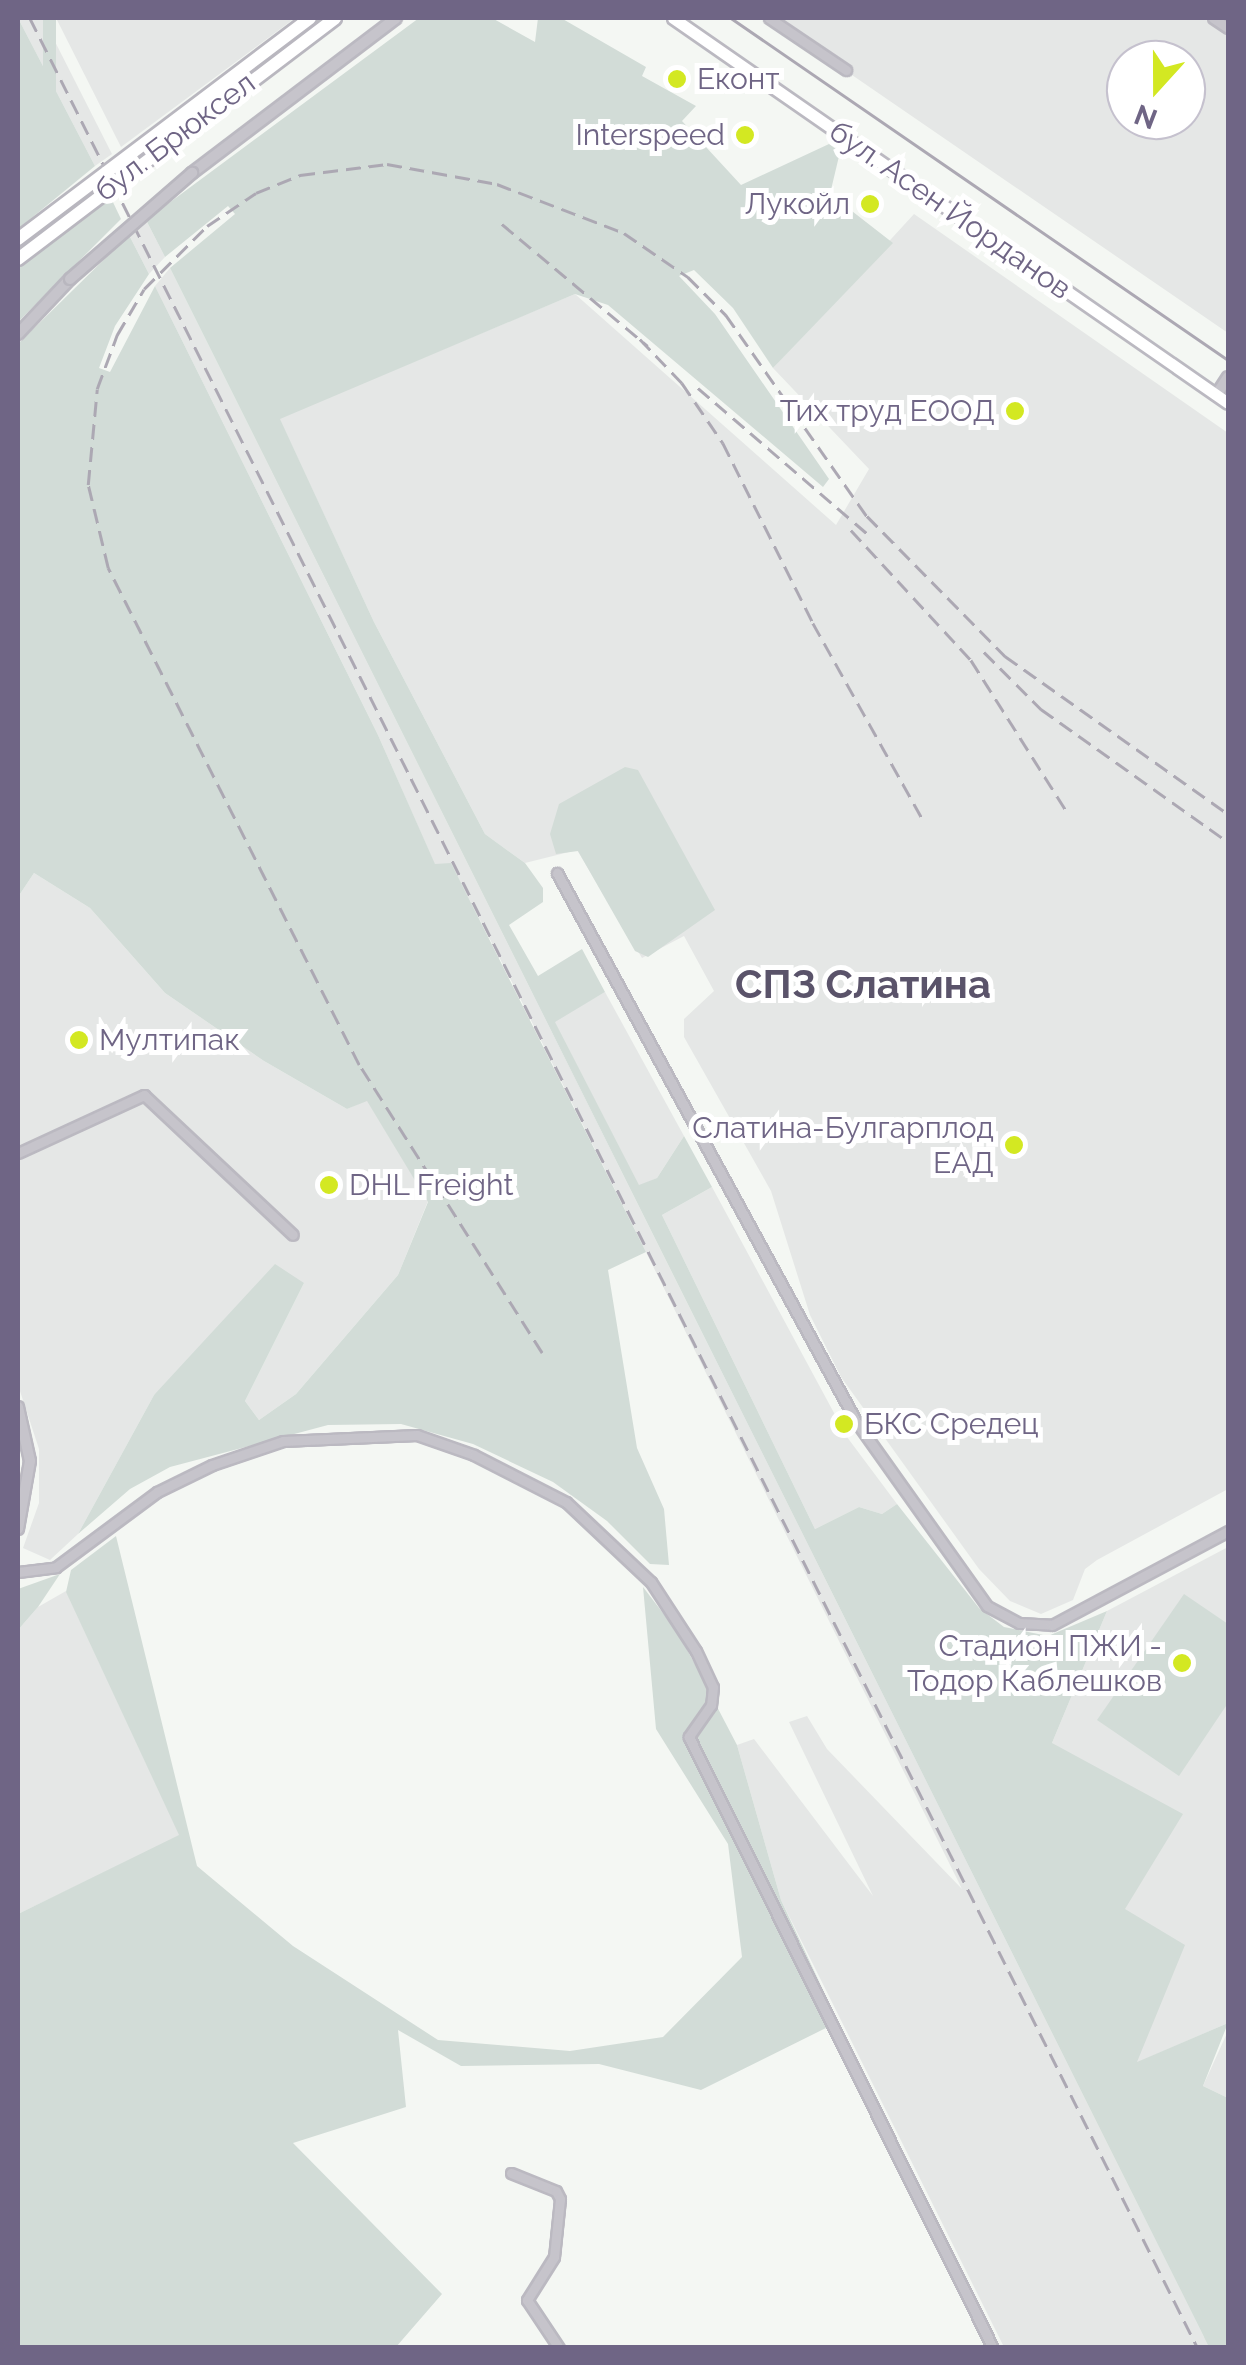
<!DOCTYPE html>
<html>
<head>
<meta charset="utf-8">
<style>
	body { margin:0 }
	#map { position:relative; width:1246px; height:2365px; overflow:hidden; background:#f4f7f3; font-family:Raleway,sans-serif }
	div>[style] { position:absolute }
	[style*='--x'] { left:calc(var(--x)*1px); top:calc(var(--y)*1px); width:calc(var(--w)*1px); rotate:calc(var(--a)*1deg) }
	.built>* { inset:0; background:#e5e7e6 }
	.green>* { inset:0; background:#d2dcd7; transform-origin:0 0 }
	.roads { filter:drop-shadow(2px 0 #bbb9c1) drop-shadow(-2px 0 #bbb9c1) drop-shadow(0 2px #bbb9c1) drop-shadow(0 -2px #bbb9c1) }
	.minor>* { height:9px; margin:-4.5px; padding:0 4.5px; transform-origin:4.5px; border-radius:4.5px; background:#c6c4cb }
	.tertiary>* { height:10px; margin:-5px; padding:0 5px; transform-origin:5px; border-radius:5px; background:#c6c4cb }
	.secondary>* { height:11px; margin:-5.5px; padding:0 5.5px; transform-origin:5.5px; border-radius:5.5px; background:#fff }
	.tram>* { height:2.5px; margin:-1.25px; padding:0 1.25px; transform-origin:1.25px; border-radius:1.25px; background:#aca8b3 }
	.rail>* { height:2.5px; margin-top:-1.25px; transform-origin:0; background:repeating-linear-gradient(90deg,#aca8b3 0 15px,transparent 0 23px) }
	.bridges { filter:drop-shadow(2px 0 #b9b7bf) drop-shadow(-2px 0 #b9b7bf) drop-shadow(0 2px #b9b7bf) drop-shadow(0 -2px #b9b7bf) }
	.tertiary-bridge>* { height:10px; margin:-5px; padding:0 5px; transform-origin:5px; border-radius:5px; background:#c6c4cb }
	.primary-bridge>* { height:12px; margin:-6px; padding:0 6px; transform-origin:6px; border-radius:6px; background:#fff }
	.dots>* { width:28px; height:28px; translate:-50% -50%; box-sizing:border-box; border:5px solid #fff; border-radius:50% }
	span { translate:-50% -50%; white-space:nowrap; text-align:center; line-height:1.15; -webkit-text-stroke:10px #fff; paint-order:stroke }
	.poi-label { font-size:30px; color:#6f6585 }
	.left { translate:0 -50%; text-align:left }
	.right { translate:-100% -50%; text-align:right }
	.street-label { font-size:30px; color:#6f6585 }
	.district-label { font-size:40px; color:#5a536a; font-weight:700 }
	.frame { position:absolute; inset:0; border:20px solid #6f6585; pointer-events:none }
	.north { position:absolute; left:1106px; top:40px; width:100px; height:100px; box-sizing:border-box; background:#fff; border:2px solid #c5c1ce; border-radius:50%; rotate:201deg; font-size:28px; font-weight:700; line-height:40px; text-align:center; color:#6f6585 }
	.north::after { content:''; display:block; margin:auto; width:35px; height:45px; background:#d3e822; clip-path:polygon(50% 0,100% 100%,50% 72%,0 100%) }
</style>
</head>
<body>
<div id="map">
	<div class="built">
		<div style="clip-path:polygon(18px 18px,43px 18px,112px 154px,95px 166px)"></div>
		<div style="clip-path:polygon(56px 18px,295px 18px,121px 147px)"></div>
		<div style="clip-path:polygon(evenodd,769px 18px,1212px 18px,1228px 28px,1228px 333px,769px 18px,1126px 60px,1186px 60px,1186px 120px,1126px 120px,1126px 60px)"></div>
		<div style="clip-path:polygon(914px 214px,1228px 433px,1228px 1489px,1097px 1560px,1085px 1569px,1073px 1600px,1041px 1614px,1010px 1601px,979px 1569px,841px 1377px,810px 1315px,771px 1191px,684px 1037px,684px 1019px,714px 991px,684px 936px,642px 958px,577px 850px,525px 863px,485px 834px,374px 622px,279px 418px,575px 294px,836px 525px,869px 469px,773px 368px)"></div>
		<div style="clip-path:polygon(146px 220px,165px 257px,149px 274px,129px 235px)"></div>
		<div style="clip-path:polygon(170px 268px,1204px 2337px,1228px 2347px,1004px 2347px,781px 1900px,737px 1745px,754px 1739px,873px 1896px,789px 1722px,807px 1716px,827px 1749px,962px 1889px,514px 986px,451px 864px,435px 865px,378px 735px,155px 286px)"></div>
		<div style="clip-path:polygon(34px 873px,90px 908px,165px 993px,264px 1061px,347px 1109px,367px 1100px,428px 1201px,398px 1275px,296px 1394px,259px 1420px,245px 1401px,304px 1283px,154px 1395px,78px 1534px,50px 1560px,23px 1548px,39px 1503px,39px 1449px,18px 1385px,18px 897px)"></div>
		<div style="clip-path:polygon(605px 992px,684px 1136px,657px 1178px,639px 1186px,554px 1021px)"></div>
		<div style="clip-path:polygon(712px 1187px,847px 1437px,897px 1504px,882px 1514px,859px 1507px,815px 1529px,662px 1215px)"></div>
		<div style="clip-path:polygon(1228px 1547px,1228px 2023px,1136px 2063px,1125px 1910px,1052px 1743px,1107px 1611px)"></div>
		<div style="clip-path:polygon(66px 1591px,180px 1836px,18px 1914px,18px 1630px,38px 1607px)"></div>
		<div style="clip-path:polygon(1228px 2031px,1228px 2098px,1203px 2086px)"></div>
	</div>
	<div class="green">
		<div style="clip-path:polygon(18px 18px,95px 166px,18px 229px)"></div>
		<div style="left:43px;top:18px;width:13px;height:153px"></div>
		<div style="clip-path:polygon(419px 18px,492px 18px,535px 42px,538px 18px,561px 18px,646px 67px,642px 76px,696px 106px,682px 121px,741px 185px,829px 144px,840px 152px,830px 194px,893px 243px,773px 368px,733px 308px,694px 270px,679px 276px,715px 314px,829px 479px,823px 487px,608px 305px,575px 294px,280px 419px,374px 622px,485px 834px,525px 863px,543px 888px,543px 902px,509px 925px,538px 976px,582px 949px,605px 992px,555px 1022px,639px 1185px,657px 1178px,684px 1136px,712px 1187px,662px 1215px,815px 1529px,859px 1507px,882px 1514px,897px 1504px,979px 1608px,1004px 1627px,1048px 1636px,1107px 1611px,1052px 1743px,1183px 1814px,1125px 1909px,1185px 1945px,1137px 2062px,1228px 2023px,1203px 2086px,1228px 2098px,1228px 2347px,1209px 2347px,170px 268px,235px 214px,228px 206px,165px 257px,146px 220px)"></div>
		<div style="clip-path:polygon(110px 196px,121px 219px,18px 322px,18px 268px)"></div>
		<div style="clip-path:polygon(129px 235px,149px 274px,115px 326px,99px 368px,110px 372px,155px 286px,378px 735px,435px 864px,451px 863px,646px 1252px,608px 1270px,637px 1448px,664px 1509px,669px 1565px,650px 1564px,607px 1521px,553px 1482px,473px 1444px,401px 1424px,328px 1425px,170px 1467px,130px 1489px,78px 1534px,154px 1395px,275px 1264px,304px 1283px,245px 1401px,259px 1420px,296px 1394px,398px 1275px,428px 1202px,367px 1101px,347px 1109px,264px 1061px,165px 993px,90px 908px,34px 873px,18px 897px,18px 344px)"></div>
		<div style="clip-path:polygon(625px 767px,638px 770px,715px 910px,648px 957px,635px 951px,578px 851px,556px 854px,550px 834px,559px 804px)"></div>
		<div style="clip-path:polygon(116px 1536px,197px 1866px,293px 1946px,438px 2040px,570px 2051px,663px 2037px,742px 1957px,728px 1844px,656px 1729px,643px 1587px,679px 1634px,737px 1745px,781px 1900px,838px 2022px,701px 2090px,599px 2064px,461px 2066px,398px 2030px,406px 2107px,293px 2143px,442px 2294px,396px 2347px,18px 2348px,18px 1914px,179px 1835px,66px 1592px,71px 1570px)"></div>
		<div style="clip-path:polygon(60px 1574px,38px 1607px,18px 1630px,18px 1589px)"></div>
		<div style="clip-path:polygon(1184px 1594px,1228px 1624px,1228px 1703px,1179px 1776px,1097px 1720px)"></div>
	</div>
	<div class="roads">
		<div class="minor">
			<div style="--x:769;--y:18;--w:93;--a:34"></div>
			<div style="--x:1213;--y:18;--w:18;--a:34"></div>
			<div style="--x:557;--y:873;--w:626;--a:61.39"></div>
			<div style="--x:857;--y:1423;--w:224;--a:54.6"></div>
			<div style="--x:987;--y:1606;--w:36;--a:28"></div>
			<div style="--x:1019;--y:1623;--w:33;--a:3"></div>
			<div style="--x:1052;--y:1625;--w:200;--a:-28.1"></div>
			<div style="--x:18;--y:1153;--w:139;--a:-24.7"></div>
			<div style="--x:144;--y:1095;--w:204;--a:43.2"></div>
			<div style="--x:18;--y:1572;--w:38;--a:-7"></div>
			<div style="--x:56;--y:1567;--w:126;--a:-36.6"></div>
			<div style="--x:157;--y:1492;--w:61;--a:-26.1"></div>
			<div style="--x:212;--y:1465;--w:75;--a:-18.7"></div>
			<div style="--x:283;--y:1441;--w:134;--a:-2.6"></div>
			<div style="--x:417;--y:1435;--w:60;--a:19.3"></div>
			<div style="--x:474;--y:1455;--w:103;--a:27.1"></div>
			<div style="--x:566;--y:1502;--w:117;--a:43.3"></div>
			<div style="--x:651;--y:1582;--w:82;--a:56.9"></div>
			<div style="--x:696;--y:1651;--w:40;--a:65"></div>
			<div style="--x:713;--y:1687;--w:18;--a:96"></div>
			<div style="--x:711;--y:1705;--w:39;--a:125"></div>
			<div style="--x:689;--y:1737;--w:682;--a:63.55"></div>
			<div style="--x:511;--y:2173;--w:48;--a:21.8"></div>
			<div style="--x:556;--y:2191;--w:9;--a:63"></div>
			<div style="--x:560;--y:2199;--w:58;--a:95.9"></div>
			<div style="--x:554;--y:2257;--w:51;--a:122.1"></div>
			<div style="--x:527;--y:2300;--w:58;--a:56.3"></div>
		</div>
		<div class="tertiary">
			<div style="--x:192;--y:173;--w:256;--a:-37.2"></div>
			<div style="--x:18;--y:334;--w:76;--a:-46.6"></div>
			<div style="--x:1217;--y:394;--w:20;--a:-57"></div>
			<div style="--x:18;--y:1407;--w:55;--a:77.5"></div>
			<div style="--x:30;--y:1461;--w:69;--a:100"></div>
		</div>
		<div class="secondary">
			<div style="--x:673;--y:18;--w:675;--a:34.75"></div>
		</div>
	</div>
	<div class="tram">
		<div style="--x:731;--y:18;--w:603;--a:34.53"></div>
	</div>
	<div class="rail">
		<div style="--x:30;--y:18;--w:2606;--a:63.38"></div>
		<div style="--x:502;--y:224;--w:190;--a:39.9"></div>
		<div style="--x:640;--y:339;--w:61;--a:46.3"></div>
		<div style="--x:682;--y:383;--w:73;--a:55.7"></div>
		<div style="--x:723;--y:443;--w:201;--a:63.4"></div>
		<div style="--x:813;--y:623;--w:229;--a:60.8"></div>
		<div style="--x:698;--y:388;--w:224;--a:40.7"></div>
		<div style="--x:851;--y:530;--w:177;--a:47.3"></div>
		<div style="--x:971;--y:660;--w:180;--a:57.7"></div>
		<div style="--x:984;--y:652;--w:81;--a:45"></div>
		<div style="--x:1041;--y:709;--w:229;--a:35.4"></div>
		<div style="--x:542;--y:1353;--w:341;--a:-122.4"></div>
		<div style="--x:359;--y:1065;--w:557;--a:-116.8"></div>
		<div style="--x:108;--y:568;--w:85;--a:-103.5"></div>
		<div style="--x:88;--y:485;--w:96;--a:-84.6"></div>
		<div style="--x:97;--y:389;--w:58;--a:-69.7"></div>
		<div style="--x:117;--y:335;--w:53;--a:-59.6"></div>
		<div style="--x:144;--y:289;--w:89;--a:-45"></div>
		<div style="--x:207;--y:226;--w:59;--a:-34"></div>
		<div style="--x:256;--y:193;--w:48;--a:-22.2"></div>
		<div style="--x:300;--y:175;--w:88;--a:-7.2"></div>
		<div style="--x:387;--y:164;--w:112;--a:10.3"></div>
		<div style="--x:497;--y:184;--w:136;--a:21.1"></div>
		<div style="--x:624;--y:233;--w:78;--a:34.5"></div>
		<div style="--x:688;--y:277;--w:54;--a:45"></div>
		<div style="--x:726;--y:315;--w:246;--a:55"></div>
		<div style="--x:867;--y:516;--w:197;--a:45.4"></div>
		<div style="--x:1005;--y:656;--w:273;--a:35.3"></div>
	</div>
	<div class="bridges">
		<div class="tertiary-bridge">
			<div style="--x:70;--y:279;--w:162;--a:-41"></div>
		</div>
		<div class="primary-bridge">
			<div style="--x:18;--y:239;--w:366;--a:-37.1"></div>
			<div style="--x:18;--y:259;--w:398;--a:-37.2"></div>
		</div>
	</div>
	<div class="dots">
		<div style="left:677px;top:79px;background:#d3e822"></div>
		<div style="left:745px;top:135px;background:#d3e822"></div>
		<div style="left:870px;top:204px;background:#d3e822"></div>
		<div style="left:1015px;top:411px;background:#d3e822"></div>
		<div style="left:79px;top:1040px;background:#d3e822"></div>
		<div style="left:1014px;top:1145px;background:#d3e822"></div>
		<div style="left:329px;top:1185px;background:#d3e822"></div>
		<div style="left:844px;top:1424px;background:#d3e822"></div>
		<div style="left:1182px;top:1663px;background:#d3e822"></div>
	</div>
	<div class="poi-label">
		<span class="left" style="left:697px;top:79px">Еконт</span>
		<span class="right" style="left:725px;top:135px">Interspeed</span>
		<span class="right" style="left:850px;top:204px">Лукойл</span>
		<span class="right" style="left:995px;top:411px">Тих труд ЕООД</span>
		<span class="left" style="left:99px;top:1040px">Мултипак</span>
		<span class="right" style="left:994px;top:1145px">Слатина-Булгарплод<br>ЕАД</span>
		<span class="left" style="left:349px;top:1185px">DHL Freight</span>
		<span class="left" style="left:864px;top:1424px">БКС Средец</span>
		<span class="right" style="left:1162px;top:1663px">Стадион ПЖИ -<br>Тодор Каблешков</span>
	</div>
	<div class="street-label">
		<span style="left:175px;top:137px;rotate:-37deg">бул. Брюксел</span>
		<span style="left:950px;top:210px;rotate:35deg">бул. Асен Йорданов</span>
	</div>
	<div class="district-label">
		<span style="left:863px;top:984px">СПЗ Слатина</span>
	</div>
	<div class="frame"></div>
	<div class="north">N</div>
</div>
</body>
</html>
